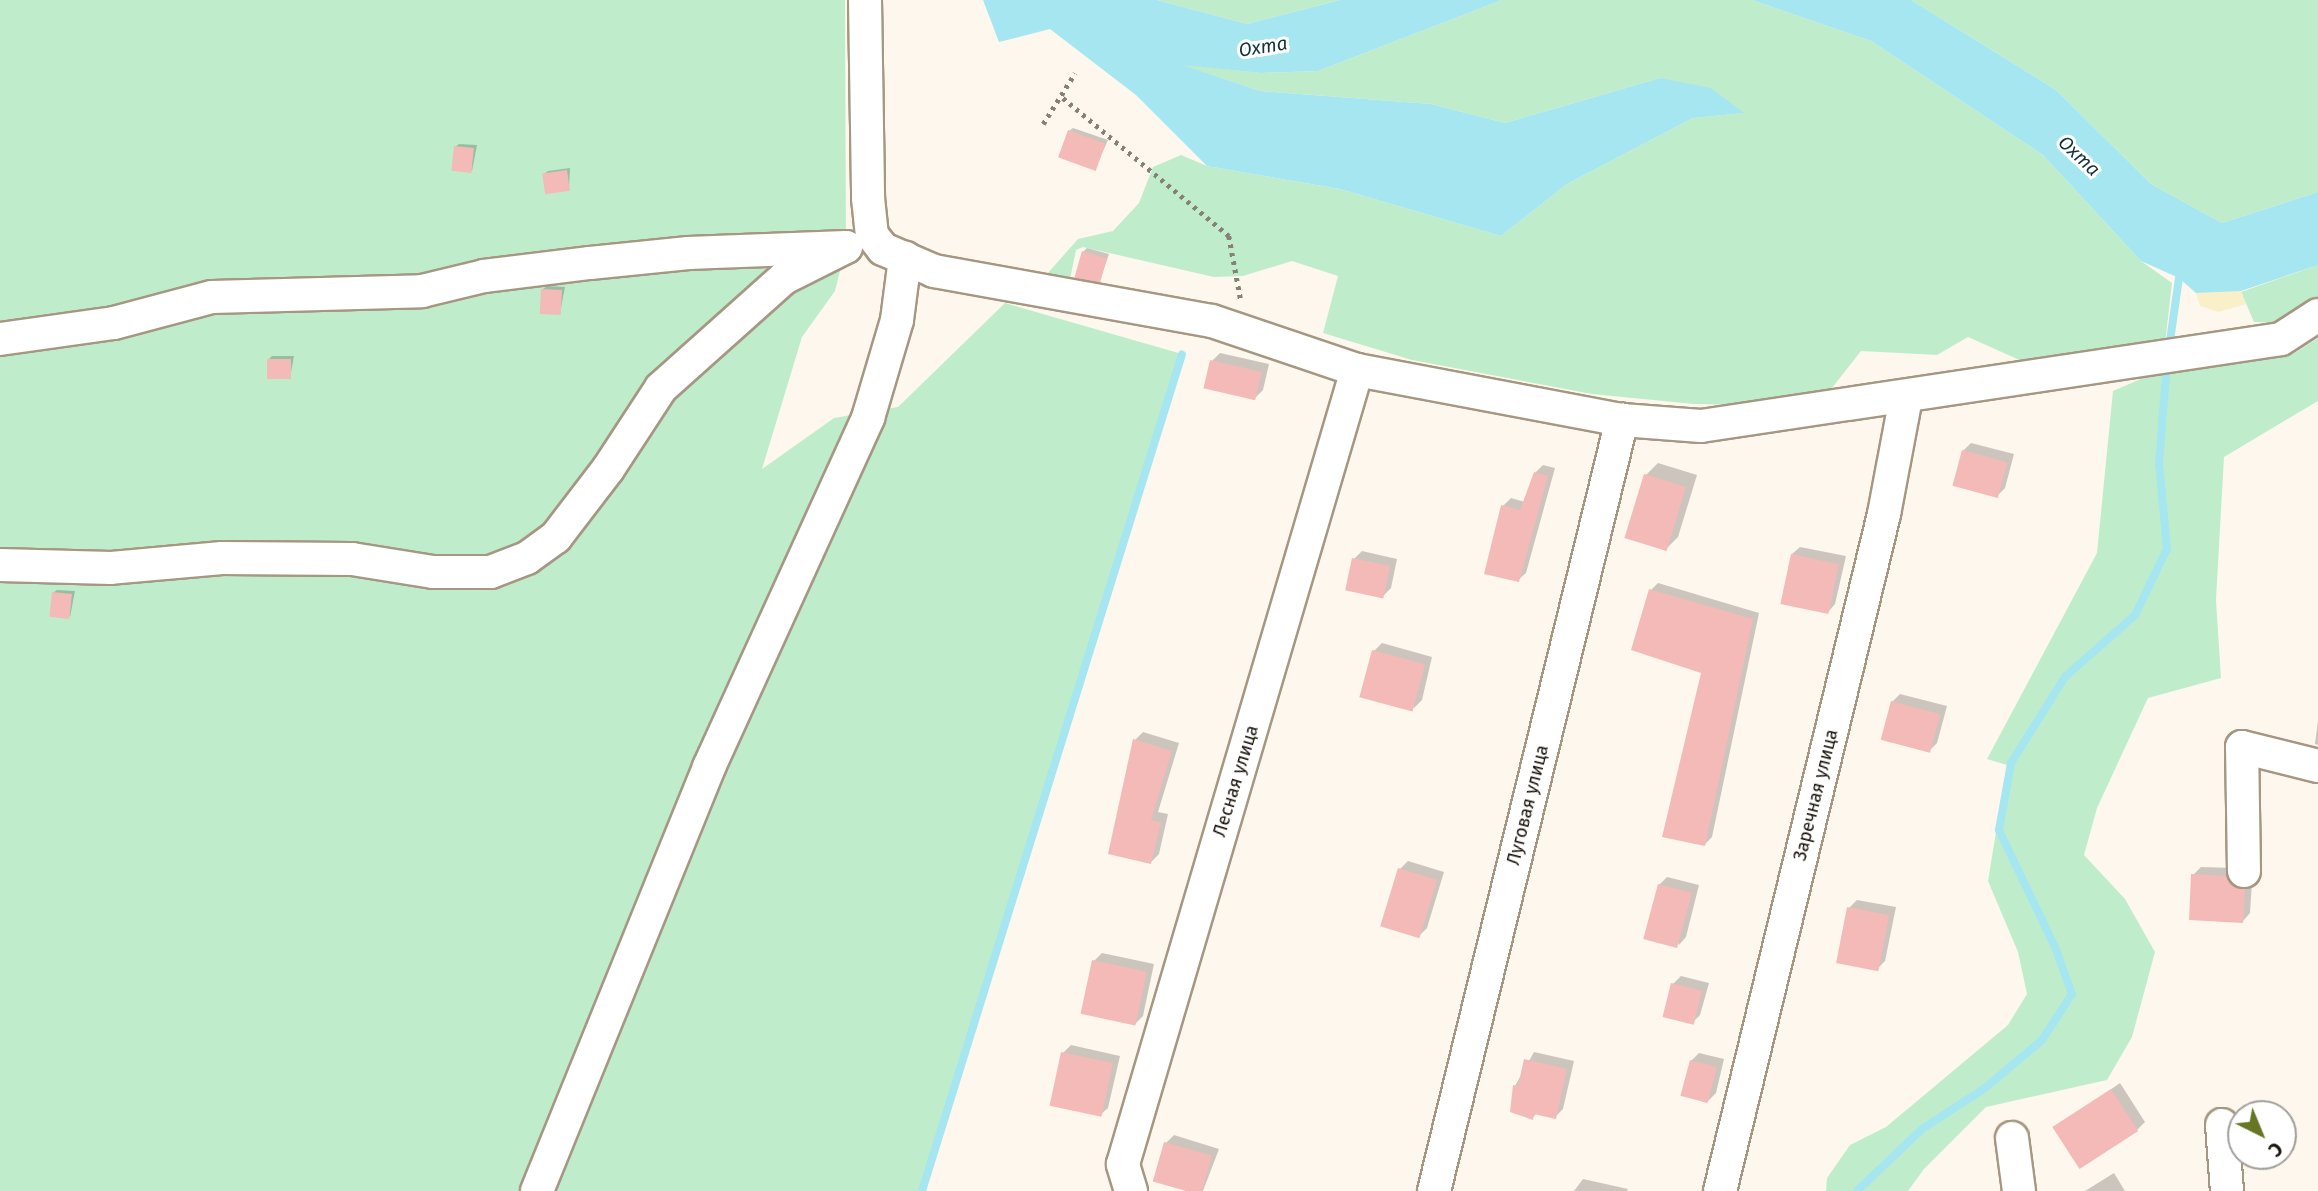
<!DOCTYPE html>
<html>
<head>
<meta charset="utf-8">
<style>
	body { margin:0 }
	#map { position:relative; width:2318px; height:1191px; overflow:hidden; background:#fef7ee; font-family:"Fira Sans",sans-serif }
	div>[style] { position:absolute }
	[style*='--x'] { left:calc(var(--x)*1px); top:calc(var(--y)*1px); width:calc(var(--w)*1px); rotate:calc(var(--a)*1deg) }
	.green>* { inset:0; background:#bfedcc }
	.sand>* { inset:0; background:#f9efc9 }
	.water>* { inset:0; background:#a5e6f0 }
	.shadow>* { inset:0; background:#0003 }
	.stream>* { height:8px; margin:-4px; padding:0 4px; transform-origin:4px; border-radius:4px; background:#a5e6f0 }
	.building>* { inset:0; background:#f4bab7; transform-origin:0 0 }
	.path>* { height:4.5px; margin-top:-2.25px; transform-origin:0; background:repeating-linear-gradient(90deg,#868077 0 3.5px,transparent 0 8.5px) }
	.roads { filter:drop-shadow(2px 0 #a69782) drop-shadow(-2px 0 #a69782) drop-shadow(0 2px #a69782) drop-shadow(0 -2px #a69782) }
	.minor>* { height:32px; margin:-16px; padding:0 16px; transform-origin:16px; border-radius:16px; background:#fff }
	span { translate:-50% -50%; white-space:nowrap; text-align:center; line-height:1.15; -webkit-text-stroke:6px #fff; paint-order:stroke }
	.street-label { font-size:18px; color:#17120a }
	.water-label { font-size:19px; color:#113236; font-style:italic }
	.north { position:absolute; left:2227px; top:1100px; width:70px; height:70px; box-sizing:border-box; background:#fff; border:2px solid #a2a09d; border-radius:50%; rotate:137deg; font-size:19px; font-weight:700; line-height:28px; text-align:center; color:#17120a }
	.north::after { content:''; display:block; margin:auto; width:24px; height:32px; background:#677623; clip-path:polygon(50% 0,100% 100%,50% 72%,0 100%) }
</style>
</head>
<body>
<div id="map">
	<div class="green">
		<div style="clip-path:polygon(0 0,845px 0,846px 247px,835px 291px,802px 337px,762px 469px,834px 418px,898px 407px,1005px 303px,1182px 354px,922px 1191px,0 1191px)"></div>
		<div style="clip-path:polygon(1157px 0,1340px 0,1247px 24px)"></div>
		<div style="clip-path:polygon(1502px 0,1752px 0,1871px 41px,2043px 155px,2141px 261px,2172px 283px,2165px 344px,2024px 362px,1968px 337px,1937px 355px,1861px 351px,1828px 393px,1743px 405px,1694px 404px,1592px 394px,1412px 360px,1323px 333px,1338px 276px,1292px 261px,1243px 276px,1214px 277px,1083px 247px,1076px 250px,1070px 279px,1047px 274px,1078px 239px,1113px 231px,1139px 203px,1153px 167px,1181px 155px,1207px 166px,1340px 189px,1501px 236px,1567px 184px,1693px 118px,1742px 113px,1660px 78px,1505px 123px,1431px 104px,1260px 91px,1179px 64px,1261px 73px,1318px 71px)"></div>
		<div style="clip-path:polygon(1911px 0,2318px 0,2318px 192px,2222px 223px,2151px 184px,2056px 90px)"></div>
		<div style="clip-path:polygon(2318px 265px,2318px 302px,2284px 323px,2254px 322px,2241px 292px)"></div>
		<div style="clip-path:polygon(2318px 338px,2318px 401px,2224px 457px,2216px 600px,2221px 678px,2148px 698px,2097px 808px,2084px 855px,2125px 899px,2155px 952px,2132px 1037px,2107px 1080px,1986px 1107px,1924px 1169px,1908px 1191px,1826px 1191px,1827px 1178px,1850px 1145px,1886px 1127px,2008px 1025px,2027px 994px,2018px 952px,1988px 881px,2007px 765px,1987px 759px,2097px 553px,2113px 391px,2166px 368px,2293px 354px)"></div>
	</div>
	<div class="sand">
		<div style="clip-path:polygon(2241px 291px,2246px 304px,2218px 312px,2200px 306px,2196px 293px)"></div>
	</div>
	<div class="water">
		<div style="clip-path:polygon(983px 0,1157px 0,1247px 24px,1340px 0,1502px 0,1318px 71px,1261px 73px,1183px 65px,1260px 91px,1431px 104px,1505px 123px,1660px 78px,1711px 88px,1744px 113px,1693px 118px,1567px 184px,1501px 236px,1340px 189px,1207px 166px,1136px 95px,1050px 29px,999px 42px)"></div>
		<div style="clip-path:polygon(1752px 0,1911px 0,2056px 90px,2151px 184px,2222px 223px,2318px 192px,2318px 265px,2241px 291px,2196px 293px,2179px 278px,2141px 261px,2043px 155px,1871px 41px)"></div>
	</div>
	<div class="shadow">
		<div style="clip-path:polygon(1073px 128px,1108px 140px,1095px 169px,1069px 131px)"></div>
		<div style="clip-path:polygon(459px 144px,477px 145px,472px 171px,455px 147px)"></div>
		<div style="clip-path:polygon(570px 168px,569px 189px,544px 174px,548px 171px)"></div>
		<div style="clip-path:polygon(1087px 248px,1109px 254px,1100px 280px,1083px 252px)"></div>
		<div style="clip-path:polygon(547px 286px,565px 287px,560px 313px,543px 289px)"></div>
		<div style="clip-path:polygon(1220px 353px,1269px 364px,1263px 390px,1255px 398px,1212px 361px)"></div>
		<div style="clip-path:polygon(272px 356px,294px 356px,290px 378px,269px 359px)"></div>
		<div style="clip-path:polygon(1971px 443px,2014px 454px,2005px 488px,1997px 496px,1963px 451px)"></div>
		<div style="clip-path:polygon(1658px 463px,1697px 475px,1678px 537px,1666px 549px,1646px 475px)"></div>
		<div style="clip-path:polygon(1543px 465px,1555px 468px,1526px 573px,1518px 580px,1503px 506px,1511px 498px,1525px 502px,1535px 473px)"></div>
		<div style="clip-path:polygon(1800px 547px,1846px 556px,1835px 604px,1828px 612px,1792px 554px)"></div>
		<div style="clip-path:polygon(1362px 551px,1397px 559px,1391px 588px,1383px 596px,1354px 559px)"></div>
		<div style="clip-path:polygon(1658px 583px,1759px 613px,1712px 837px,1705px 844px,1703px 672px,1651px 590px)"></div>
		<div style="clip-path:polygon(57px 590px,75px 591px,70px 617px,53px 593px)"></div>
		<div style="clip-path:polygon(1382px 643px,1432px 657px,1422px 700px,1414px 708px,1374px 651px)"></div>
		<div style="clip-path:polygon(1900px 694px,1947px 706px,1937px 743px,1929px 751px,1892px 702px)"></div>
		<div style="clip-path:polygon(2318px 720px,2318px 745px,2315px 744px)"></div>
		<div style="clip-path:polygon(1143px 732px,1179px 743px,1158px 812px,1168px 814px,1159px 854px,1151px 862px,1135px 740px)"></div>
		<div style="clip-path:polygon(1408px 861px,1444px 872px,1427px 928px,1419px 936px,1400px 869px)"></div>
		<div style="clip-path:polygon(2201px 867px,2235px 868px,2252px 882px,2250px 913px,2243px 921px,2193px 875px)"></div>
		<div style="clip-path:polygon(1667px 877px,1699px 885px,1686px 937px,1679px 945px,1659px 885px)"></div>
		<div style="clip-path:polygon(1857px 900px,1896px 907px,1885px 961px,1877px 969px,1849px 908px)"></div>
		<div style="clip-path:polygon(1102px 953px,1154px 964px,1143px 1016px,1135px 1024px,1094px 961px)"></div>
		<div style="clip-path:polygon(1681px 976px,1709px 983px,1700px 1015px,1692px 1023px,1673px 984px)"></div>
		<div style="clip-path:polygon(1071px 1045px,1120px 1056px,1108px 1108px,1100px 1115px,1063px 1053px)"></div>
		<div style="clip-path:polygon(1534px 1052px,1574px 1061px,1563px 1109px,1555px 1117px,1537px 1113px,1532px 1118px,1515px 1086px)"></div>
		<div style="clip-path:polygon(1699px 1053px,1724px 1059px,1716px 1093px,1708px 1101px,1691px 1061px)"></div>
		<div style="clip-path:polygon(2120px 1083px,2145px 1122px,2137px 1130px,2055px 1128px)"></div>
		<div style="clip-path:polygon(1174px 1135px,1219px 1149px,1203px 1191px,1155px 1180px,1166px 1143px)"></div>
		<div style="clip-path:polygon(2114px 1173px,2125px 1191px,2085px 1191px)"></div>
		<div style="clip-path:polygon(1583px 1179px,1628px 1189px,1627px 1191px,1574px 1191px)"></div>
	</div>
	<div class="stream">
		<div style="--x:2169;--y:348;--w:71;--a:-81.9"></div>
		<div style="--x:922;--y:1191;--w:876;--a:-72.74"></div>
		<div style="--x:1857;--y:1191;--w:90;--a:-43.6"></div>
		<div style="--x:1922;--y:1129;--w:75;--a:-33.1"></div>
		<div style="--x:1985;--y:1088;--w:75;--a:-40.1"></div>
		<div style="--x:2042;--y:1040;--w:55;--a:-56.9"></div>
		<div style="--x:2072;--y:994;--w:50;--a:-109.9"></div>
		<div style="--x:2055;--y:947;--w:130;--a:-115.6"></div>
		<div style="--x:1999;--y:830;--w:68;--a:-79.8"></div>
		<div style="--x:2011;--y:763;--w:102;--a:-57.9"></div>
		<div style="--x:2065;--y:677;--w:94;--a:-41.5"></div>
		<div style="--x:2135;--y:615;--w:73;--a:-64.1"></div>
		<div style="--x:2167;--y:549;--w:86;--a:-95.3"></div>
		<div style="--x:2159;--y:463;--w:99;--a:-85.4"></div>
	</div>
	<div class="building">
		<div style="left:1068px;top:130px;width:40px;height:29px;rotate:20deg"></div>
		<div style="left:454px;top:146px;width:20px;height:25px;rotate:6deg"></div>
		<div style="left:567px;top:170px;width:21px;height:25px;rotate:82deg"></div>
		<div style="left:1082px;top:251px;width:26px;height:28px;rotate:16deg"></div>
		<div style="left:541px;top:289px;width:21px;height:25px;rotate:3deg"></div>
		<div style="left:267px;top:359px;width:24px;height:20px"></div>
		<div style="left:1210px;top:360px;width:53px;height:29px;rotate:13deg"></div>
		<div style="left:1962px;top:450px;width:47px;height:37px;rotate:15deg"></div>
		<div style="clip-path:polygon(1534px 472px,1548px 476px,1519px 582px,1484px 574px,1501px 505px,1520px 510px)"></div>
		<div style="left:1644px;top:474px;width:44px;height:67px;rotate:17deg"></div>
		<div style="left:1791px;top:554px;width:49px;height:51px;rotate:12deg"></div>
		<div style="left:1352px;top:558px;width:39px;height:33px;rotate:12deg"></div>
		<div style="clip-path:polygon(1649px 589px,1753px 619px,1705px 846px,1662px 837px,1701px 673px,1631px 650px)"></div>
		<div style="left:52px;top:592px;width:20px;height:25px;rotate:6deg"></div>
		<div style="left:1372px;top:650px;width:55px;height:49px;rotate:15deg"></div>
		<div style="left:1891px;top:701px;width:51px;height:40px;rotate:15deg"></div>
		<div style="clip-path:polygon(1133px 739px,1172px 751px,1151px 820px,1161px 822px,1151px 864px,1108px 854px)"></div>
		<div style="left:1398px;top:868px;width:41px;height:61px;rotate:17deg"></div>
		<div style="clip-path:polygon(2191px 874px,2227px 876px,2235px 887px,2245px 889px,2243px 923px,2189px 920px)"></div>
		<div style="left:1658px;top:884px;width:35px;height:57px;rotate:15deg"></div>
		<div style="left:1847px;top:907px;width:43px;height:57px;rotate:11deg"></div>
		<div style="left:1092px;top:960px;width:56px;height:55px;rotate:12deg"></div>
		<div style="left:1671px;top:983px;width:32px;height:35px;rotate:14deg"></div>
		<div style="left:1061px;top:1052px;width:53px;height:55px;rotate:12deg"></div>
		<div style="clip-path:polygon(1524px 1059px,1567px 1069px,1556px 1119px,1534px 1114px,1533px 1120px,1510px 1112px,1513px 1085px,1518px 1086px)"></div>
		<div style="left:1690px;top:1060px;width:28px;height:37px;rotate:15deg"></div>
		<div style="left:2111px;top:1089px;width:50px;height:70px;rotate:57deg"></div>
		<div style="left:1164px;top:1142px;width:50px;height:41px;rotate:16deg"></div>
	</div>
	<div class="path">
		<div style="--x:1063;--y:98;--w:216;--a:39.7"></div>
		<div style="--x:1229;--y:236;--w:66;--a:79.5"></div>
		<div style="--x:1043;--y:124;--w:60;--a:-57.9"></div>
	</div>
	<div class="roads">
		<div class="minor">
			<div style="--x:865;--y:0;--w:198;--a:89.1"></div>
			<div style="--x:868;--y:198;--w:37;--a:84"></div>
			<div style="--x:872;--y:235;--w:18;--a:52"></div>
			<div style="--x:883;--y:249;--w:56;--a:23.3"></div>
			<div style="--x:934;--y:271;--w:282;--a:10.2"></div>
			<div style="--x:1212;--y:321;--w:153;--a:18.7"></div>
			<div style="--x:1357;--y:370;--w:270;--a:10.7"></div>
			<div style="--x:1622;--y:420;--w:79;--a:4.3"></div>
			<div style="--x:1701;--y:426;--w:586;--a:-8.53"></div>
			<div style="--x:2281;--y:339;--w:44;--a:-33"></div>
			<div style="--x:0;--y:339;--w:115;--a:-8"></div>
			<div style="--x:114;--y:323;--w:101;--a:-14.9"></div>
			<div style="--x:212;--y:297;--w:210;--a:-1.6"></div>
			<div style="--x:422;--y:291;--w:64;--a:-13.6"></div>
			<div style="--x:484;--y:276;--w:107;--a:-7"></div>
			<div style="--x:590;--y:263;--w:99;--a:-5.8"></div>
			<div style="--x:688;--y:253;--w:158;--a:-2.2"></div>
			<div style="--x:846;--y:247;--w:69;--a:153.4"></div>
			<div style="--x:784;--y:278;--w:165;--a:138.2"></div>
			<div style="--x:661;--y:388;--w:97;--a:123.2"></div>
			<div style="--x:608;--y:469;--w:86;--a:127.4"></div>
			<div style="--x:556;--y:537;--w:36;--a:144"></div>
			<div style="--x:527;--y:558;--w:39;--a:159"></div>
			<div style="--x:491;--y:572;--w:58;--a:180"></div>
			<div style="--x:433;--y:572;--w:82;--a:-170.9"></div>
			<div style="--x:352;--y:559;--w:130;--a:-179.6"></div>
			<div style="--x:222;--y:558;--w:111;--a:174.9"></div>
			<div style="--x:111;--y:568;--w:111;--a:-178.5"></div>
			<div style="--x:2244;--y:871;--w:124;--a:-90.9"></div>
			<div style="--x:2242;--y:747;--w:78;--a:14"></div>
			<div style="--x:2222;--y:1125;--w:66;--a:85.7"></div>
			<div style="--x:2012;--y:1138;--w:53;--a:82.5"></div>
			<div style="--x:537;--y:1191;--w:458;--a:-67.9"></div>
			<div style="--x:709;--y:767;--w:384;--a:-65.5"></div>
			<div style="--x:868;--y:418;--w:102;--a:-73.5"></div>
			<div style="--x:897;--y:320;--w:63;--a:-82.6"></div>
			<div style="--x:1131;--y:1191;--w:28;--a:-107"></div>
			<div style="--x:1123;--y:1164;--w:828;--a:-73.58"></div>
			<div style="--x:1434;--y:1191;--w:794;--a:-76.3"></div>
			<div style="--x:1720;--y:1191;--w:697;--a:-76.38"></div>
			<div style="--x:1884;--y:514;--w:118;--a:-79.3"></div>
		</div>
	</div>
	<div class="street-label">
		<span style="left:1236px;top:781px;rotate:-73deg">Лесная улица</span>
		<span style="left:1816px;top:795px;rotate:-76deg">Заречная улица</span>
		<span style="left:1528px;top:805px;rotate:-76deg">Луговая улица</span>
	</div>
	<div class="water-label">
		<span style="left:1263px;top:47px;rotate:-9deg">Охта</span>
		<span style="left:2079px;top:156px;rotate:43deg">Охта</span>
	</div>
	<div class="north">С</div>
</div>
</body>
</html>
